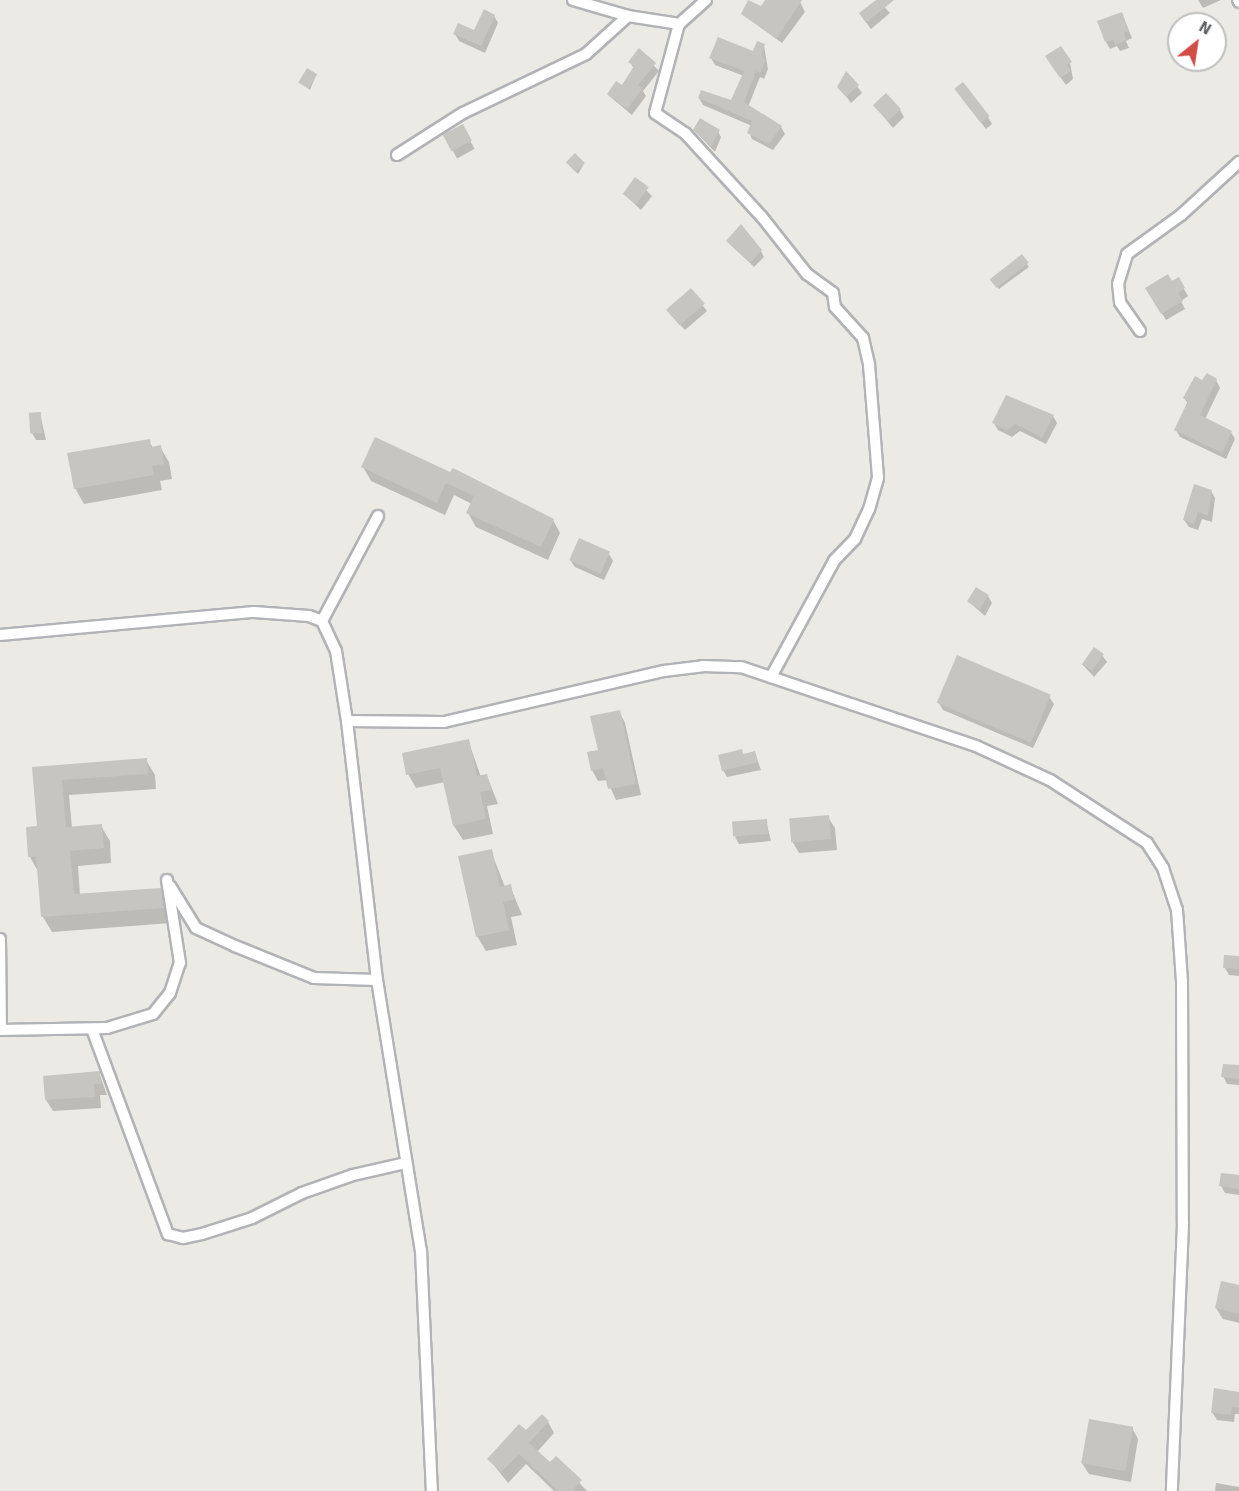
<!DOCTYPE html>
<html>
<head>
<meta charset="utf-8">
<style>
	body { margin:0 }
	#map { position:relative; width:1239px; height:1491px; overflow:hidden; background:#eceae4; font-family:Signika,sans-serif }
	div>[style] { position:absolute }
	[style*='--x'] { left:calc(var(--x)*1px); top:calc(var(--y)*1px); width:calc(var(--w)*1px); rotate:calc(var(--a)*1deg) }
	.shadow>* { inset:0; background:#0003; transform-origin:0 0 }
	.building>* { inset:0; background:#c7c5c0; transform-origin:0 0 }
	.roads { filter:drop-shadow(2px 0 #b1b3b7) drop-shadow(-2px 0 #b1b3b7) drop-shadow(0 2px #b1b3b7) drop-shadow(0 -2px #b1b3b7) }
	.street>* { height:10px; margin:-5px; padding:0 5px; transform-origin:5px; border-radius:5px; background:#fff }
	span { translate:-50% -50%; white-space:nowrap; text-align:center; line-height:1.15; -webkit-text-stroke:6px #fff; paint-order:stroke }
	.north { position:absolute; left:1167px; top:12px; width:60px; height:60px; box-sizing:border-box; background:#fff; border:2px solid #bebfc0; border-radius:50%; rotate:30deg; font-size:16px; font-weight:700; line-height:24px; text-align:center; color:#5c5e62 }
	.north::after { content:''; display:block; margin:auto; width:21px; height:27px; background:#d24d44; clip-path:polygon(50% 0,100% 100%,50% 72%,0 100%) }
</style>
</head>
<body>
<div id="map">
	<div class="shadow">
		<div style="clip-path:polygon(767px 0,799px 0,805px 12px,782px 43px,742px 14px,762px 8px)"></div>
		<div style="clip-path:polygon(878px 0,890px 13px,871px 29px,865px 21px)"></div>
		<div style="clip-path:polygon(1198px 0,1221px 0,1203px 8px)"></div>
		<div style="clip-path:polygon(1122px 14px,1132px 38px,1126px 41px,1129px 48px,1120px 51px,1117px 46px,1110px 49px,1106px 42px)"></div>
		<div style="clip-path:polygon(494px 16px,498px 23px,485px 53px,459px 41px,455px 34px,475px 32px)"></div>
		<div style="clip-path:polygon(1190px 16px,1195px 24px,1179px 24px,1179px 36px,1174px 25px)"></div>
		<div style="clip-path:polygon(764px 46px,768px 69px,764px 79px,760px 77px,748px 107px,781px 127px,785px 134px,773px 150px,752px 139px,749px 132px,752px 126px,703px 105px,699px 98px,732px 102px,744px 76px,715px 65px,711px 58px,754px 53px)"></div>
		<div style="clip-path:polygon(639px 50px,659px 71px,643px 91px,646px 96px,632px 115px,608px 95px,622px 87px,634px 69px,630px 62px)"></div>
		<div style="clip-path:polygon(1070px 63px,1073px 79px,1066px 85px,1051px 64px)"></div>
		<div style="clip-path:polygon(316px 75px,310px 90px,300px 82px)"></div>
		<div style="clip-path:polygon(857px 86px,862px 93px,851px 103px,839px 87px)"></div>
		<div style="clip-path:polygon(961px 97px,988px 117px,992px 124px,986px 129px)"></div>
		<div style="clip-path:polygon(874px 105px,900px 110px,904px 117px,893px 128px)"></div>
		<div style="left:462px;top:126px;width:26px;height:20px;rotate:61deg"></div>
		<div style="clip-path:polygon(694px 130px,717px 130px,721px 137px,715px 152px)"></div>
		<div style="clip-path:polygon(584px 164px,578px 174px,569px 165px)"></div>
		<div style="clip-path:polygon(635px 179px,652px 196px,641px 210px,624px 194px)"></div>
		<div style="clip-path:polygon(728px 241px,761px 251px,764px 257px,754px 267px)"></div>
		<div style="clip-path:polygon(1027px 264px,1029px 267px,999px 289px,993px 282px)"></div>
		<div style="clip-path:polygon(1178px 279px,1188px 296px,1181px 301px,1185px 309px,1166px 320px,1147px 288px)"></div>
		<div style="clip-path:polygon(691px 290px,707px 311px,685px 330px,671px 315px)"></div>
		<div style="clip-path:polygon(1216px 380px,1220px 388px,1205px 419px,1231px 432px,1235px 439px,1226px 459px,1180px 437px,1176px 430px,1188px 404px,1184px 398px,1203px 383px)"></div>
		<div style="clip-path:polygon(40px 414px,46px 440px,36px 440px,32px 433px)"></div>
		<div style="clip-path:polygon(1053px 416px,1057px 423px,1046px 444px,1020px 431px,1012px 437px,998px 430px,994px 423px)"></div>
		<div style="clip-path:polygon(376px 439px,553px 520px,560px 533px,548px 560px,476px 527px,468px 513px,472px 504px,454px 495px,445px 515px,371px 481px,363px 467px)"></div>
		<div style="clip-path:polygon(149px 441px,153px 448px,160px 447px,169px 462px,172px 479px,160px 481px,162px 490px,84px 504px,75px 488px)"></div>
		<div style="clip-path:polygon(1211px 491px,1215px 498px,1212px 522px,1202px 519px,1198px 530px,1189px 527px,1184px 520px)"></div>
		<div style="clip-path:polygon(609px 554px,613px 561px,604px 580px,575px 567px,570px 560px)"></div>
		<div style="clip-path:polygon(988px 596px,992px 603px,985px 616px,969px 602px)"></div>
		<div style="clip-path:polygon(1102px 655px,1107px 662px,1094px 677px,1082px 664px)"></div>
		<div style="clip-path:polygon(1049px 697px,1054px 704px,1033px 748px,943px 710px,939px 703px)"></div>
		<div style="clip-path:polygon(619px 711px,625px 723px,641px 795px,616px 800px,607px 780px,598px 781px,592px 770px)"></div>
		<div style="clip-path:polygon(468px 740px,481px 777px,487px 776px,498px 804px,487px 806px,493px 834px,463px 840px,454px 826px,445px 782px,416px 788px,408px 774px)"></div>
		<div style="clip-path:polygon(741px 751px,744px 755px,755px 753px,761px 770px,727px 777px,723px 770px)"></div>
		<div style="clip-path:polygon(146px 760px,155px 775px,156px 789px,69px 795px,72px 828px,101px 826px,110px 841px,111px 863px,78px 866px,80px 895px,160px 889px,169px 904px,171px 923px,52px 932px,43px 917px,39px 873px,30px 857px,38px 828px,33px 769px)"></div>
		<div style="clip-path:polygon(828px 817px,835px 828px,837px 850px,799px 853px,792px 841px)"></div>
		<div style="clip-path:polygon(766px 821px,771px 841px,739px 844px,735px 837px)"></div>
		<div style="clip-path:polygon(491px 851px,505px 887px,510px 886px,522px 915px,511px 917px,517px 945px,486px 951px,477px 936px)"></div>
		<div style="clip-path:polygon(1239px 958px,1239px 976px,1229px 975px,1225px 968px)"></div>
		<div style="clip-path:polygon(1239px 1067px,1239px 1085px,1227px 1084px,1223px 1076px)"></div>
		<div style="clip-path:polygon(99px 1073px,107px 1095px,100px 1095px,101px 1108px,53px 1111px,46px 1100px)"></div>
		<div style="clip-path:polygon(1239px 1177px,1239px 1195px,1225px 1193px,1221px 1186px)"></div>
		<div style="clip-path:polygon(1239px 1286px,1239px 1323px,1223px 1319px,1216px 1308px)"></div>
		<div style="clip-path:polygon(1239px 1393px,1239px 1414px,1235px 1414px,1234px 1422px,1217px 1420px,1212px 1412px)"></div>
		<div style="clip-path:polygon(548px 1422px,554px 1433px,537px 1452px,550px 1464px,556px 1458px,587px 1491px,554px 1491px,526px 1464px,508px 1483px,489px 1459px)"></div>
		<div style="clip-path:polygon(1132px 1428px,1138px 1439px,1131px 1482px,1089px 1474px,1082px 1463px)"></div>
		<div style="clip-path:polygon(1216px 1483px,1239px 1487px,1239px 1491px,1215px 1491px)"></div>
	</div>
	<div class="building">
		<div style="clip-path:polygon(748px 0,761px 6px,765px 0,802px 0,777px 38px,741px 14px)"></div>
		<div style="clip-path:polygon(876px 0,894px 0,866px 23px,859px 13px)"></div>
		<div style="clip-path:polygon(484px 9px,495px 15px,481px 46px,453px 34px,458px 23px,474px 30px)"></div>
		<div style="clip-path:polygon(1122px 12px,1129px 31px,1124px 33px,1126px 40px,1115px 45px,1113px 40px,1105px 42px,1097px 21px)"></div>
		<div style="clip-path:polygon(718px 37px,753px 51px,757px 41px,765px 44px,762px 55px,765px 61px,760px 73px,756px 71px,744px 102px,782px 126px,769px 144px,747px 133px,752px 121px,698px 98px,701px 90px,731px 100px,744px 71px,709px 58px)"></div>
		<div style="clip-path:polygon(1061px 46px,1072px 62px,1067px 65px,1071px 71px,1060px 78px,1045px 56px)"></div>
		<div style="clip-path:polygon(639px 48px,656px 63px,638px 85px,643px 88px,627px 109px,607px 94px,616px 81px,622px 85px,634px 66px,628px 62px)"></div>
		<div style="left:307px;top:68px;width:12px;height:17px;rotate:31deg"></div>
		<div style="clip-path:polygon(846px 71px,859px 85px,846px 97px,837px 87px)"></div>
		<div style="left:963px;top:82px;width:43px;height:11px;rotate:52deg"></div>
		<div style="left:886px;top:93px;width:22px;height:18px;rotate:47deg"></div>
		<div style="clip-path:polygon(700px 118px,720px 130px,711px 146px,693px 130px)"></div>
		<div style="left:463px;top:124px;width:19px;height:23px;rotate:62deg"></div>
		<div style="left:575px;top:153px;width:14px;height:13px;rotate:45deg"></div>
		<div style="left:635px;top:177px;width:17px;height:21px;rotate:36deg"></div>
		<div style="clip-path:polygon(741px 224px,762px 250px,750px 263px,726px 241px)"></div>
		<div style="left:1022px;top:254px;width:11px;height:41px;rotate:52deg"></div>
		<div style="clip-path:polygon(1168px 274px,1172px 281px,1179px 277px,1185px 288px,1178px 293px,1183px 301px,1161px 314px,1145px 288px)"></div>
		<div style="left:691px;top:288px;width:21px;height:33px;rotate:49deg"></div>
		<div style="clip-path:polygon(1207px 373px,1217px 379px,1200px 415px,1232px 431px,1222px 453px,1174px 430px,1188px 401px,1183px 398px,1195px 376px,1202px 380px)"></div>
		<div style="clip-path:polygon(1006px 395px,1054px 415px,1042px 438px,1016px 424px,1007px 430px,992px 423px)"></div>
		<div style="left:41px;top:412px;width:21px;height:12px;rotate:87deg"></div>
		<div style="clip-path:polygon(375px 437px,450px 472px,453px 468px,554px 519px,541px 547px,466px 513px,474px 496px,446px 483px,437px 503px,361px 467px)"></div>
		<div style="clip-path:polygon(150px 439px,151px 447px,161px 445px,164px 464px,152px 466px,154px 475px,74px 489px,67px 453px)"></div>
		<div style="clip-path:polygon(1194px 484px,1212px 490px,1208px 516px,1198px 512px,1194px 524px,1183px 520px)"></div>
		<div style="left:579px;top:538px;width:34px;height:24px;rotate:24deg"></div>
		<div style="left:976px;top:587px;width:15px;height:17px;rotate:32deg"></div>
		<div style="left:1094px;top:647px;width:12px;height:21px;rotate:35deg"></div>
		<div style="left:957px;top:655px;width:102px;height:52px;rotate:23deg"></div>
		<div style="clip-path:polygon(620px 710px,636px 784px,608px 789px,603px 768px,591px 771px,587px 752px,598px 750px,590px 716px)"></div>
		<div style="clip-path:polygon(469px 739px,477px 776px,487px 774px,491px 790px,480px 792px,486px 819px,453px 826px,440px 768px,406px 775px,402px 753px)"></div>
		<div style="clip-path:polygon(742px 749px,743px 754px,755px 751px,758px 762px,722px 771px,718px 755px)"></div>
		<div style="clip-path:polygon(147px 758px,148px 774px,62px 780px,66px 827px,102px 824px,104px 848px,70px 851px,74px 894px,161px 888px,164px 908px,41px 917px,36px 857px,28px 857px,26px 827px,37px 826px,32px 767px)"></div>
		<div style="left:829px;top:815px;width:24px;height:40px;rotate:85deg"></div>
		<div style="left:767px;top:819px;width:15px;height:35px;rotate:86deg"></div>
		<div style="clip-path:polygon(492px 849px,500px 887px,511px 884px,514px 900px,503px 902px,509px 930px,476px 937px,458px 856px)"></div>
		<div style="left:1224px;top:955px;width:15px;height:13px;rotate:4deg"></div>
		<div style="clip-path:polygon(1223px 1064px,1239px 1065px,1239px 1079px,1221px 1077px)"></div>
		<div style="clip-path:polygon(100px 1071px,101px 1084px,94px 1084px,95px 1097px,45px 1100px,43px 1076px)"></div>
		<div style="clip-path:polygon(1221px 1173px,1239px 1175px,1239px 1189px,1219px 1186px)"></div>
		<div style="clip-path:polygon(1221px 1281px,1239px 1285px,1239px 1314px,1215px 1308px)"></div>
		<div style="clip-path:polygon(1214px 1388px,1239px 1392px,1239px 1408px,1232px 1407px,1231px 1415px,1211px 1413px)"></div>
		<div style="clip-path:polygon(542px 1414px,549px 1421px,529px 1443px,550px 1462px,556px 1456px,582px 1480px,572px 1491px,558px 1491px,519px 1454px,501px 1472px,487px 1459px,519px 1424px,526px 1430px)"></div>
		<div style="left:1089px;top:1419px;width:45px;height:45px;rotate:10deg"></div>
	</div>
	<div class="roads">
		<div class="street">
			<div style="--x:573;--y:0;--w:57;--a:16.2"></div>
			<div style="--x:706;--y:0;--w:36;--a:138"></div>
			<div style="--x:679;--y:24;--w:92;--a:105.1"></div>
			<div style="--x:655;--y:113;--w:36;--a:34"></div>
			<div style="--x:685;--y:133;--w:114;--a:47.5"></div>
			<div style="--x:762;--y:217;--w:73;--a:51.7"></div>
			<div style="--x:807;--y:274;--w:32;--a:36"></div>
			<div style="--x:833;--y:293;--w:14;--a:82"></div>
			<div style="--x:835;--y:307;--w:42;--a:47.9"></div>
			<div style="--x:863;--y:338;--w:28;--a:77"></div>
			<div style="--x:869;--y:365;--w:113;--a:85.4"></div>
			<div style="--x:878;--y:478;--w:32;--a:106"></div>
			<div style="--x:869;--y:509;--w:33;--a:115"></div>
			<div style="--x:855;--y:539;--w:30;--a:134"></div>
			<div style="--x:834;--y:561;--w:132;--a:118.5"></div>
			<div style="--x:1238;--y:0;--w:2;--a:63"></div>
			<div style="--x:397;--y:155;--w:78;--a:-32.5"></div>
			<div style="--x:463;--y:113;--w:136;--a:-25.6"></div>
			<div style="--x:586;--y:54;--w:57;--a:-42.1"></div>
			<div style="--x:628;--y:16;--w:52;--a:8.9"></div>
			<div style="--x:1140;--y:331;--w:35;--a:-125"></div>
			<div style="--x:1120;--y:302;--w:18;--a:-96"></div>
			<div style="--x:1118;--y:284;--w:31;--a:-73"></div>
			<div style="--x:1127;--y:254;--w:67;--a:-35.8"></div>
			<div style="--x:1181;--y:215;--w:79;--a:-42.4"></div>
			<div style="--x:322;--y:621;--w:119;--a:-61.9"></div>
			<div style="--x:0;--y:635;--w:255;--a:-5.2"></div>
			<div style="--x:254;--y:612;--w:55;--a:4.2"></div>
			<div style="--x:309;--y:616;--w:14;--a:21"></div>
			<div style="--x:322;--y:621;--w:33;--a:65"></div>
			<div style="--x:336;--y:651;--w:71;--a:81.1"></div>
			<div style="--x:347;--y:721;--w:261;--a:83.4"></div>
			<div style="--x:377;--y:980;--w:275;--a:80.8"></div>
			<div style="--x:421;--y:1251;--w:240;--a:87.4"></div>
			<div style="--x:347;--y:721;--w:97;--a:0.6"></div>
			<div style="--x:444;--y:722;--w:226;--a:-13.1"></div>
			<div style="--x:664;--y:671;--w:39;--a:-7"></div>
			<div style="--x:703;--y:666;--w:38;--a:2"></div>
			<div style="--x:741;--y:667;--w:248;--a:18.6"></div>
			<div style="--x:976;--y:746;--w:81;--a:24.7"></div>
			<div style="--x:1050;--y:780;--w:116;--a:33"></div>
			<div style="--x:1147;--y:843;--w:30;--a:57"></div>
			<div style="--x:1163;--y:868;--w:44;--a:71.6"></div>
			<div style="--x:1177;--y:910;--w:72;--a:86"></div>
			<div style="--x:1182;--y:982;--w:242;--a:89.8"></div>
			<div style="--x:1183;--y:1224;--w:267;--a:92.4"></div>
			<div style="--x:170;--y:886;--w:49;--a:58.2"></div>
			<div style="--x:196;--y:928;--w:43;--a:24.8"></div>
			<div style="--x:235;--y:946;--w:85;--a:22.1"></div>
			<div style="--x:314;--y:978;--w:63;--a:1.8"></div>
			<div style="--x:0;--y:939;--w:91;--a:89.4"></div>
			<div style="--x:92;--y:1029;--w:219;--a:69.7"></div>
			<div style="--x:168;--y:1234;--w:16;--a:15"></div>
			<div style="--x:183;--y:1238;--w:19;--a:-12"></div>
			<div style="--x:202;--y:1234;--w:52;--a:-17.7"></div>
			<div style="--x:252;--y:1218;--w:56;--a:-26.6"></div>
			<div style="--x:302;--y:1193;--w:54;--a:-19.4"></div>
			<div style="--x:353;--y:1175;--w:54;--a:-12.8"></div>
			<div style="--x:0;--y:1030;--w:107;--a:-1.1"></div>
			<div style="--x:107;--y:1028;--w:48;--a:-16.9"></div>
			<div style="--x:153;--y:1014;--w:27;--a:-51"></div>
			<div style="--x:170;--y:993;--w:32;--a:-72"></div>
			<div style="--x:180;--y:963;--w:84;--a:-98.9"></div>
		</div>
	</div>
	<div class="north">N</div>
</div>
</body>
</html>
